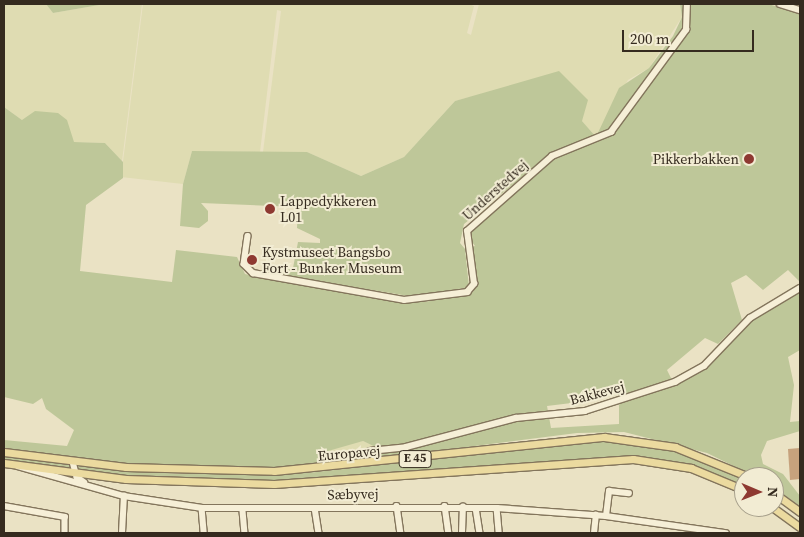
<!DOCTYPE html>
<html>
<head>
<meta charset="utf-8">
<style>
	body { margin:0 }
	#map { position:relative; width:804px; height:537px; overflow:hidden; background:#eae2c4; font-family:"Source Serif 4",serif }
	div>[style] { position:absolute }
	[style*='--x'] { left:calc(var(--x)*1px); top:calc(var(--y)*1px); width:calc(var(--w)*1px); rotate:calc(var(--a)*1deg) }
	.farmland>* { inset:0; background:#dfdcb2 }
	.green>* { inset:0; background:#bec799 }
	.building>* { inset:0; background:#c6a27d }
	.roads { filter:drop-shadow(1px 0 #83755c) drop-shadow(-1px 0 #83755c) drop-shadow(0 1px #83755c) drop-shadow(0 -1px #83755c) }
	.minor>* { height:5.5px; margin:-2.75px; padding:0 2.75px; transform-origin:2.75px; border-radius:2.75px; background:#f6efd7 }
	.major>* { height:7px; margin:-3.5px; padding:0 3.5px; transform-origin:3.5px; border-radius:3.5px; background:#ebda9f }
	.dots>* { width:14px; height:14px; translate:-50% -50%; box-sizing:border-box; border:2px solid #f2ecd3; border-radius:50% }
	span { translate:-50% -50%; white-space:nowrap; text-align:center; line-height:1.15; -webkit-text-stroke:4px #f2ecd3; paint-order:stroke }
	.shield-label span { padding:1px 4px; background:#f2ecd3; border:1px solid; border-radius:4px; -webkit-text-stroke-width:0 }
	.shield-label { font-size:12px; color:#352b1f; font-weight:700 }
	.poi-label { font-size:14px; color:#352b1f }
	.right { translate:-100% -50%; text-align:right }
	.left { translate:0 -50%; text-align:left }
	.street-label { font-size:14px; color:#352b1f }
	.frame { position:absolute; inset:0; border:5px solid #352b1f; pointer-events:none }
	.north { position:absolute; left:734px; top:467px; width:50px; height:50px; box-sizing:border-box; background:#f2ecd3; border:1px solid #a69f8b; border-radius:50%; rotate:91deg; font-size:14px; font-weight:700; line-height:20px; text-align:center; color:#352b1f }
	.north::after { content:''; display:block; margin:auto; width:18px; height:22px; background:#8e3931; clip-path:polygon(50% 0,100% 100%,50% 72%,0 100%) }
	.scale { position:absolute; left:622px; top:30px; width:132px; height:22px; box-sizing:border-box; border:2px solid #352b1f; border-top:0; padding-left:6px; font-size:15px; line-height:18px; white-space:nowrap; color:#352b1f; -webkit-text-stroke:4px #f2ecd3; paint-order:stroke }
</style>
</head>
<body>
<div id="map">
	<div class="farmland">
		<div style="clip-path:polygon(4px 4px,46px 4px,53px 13px,105px 4px,142px 4px,122px 161px,105px 143px,74px 142px,22px 120px,4px 107px)"></div>
		<div style="clip-path:polygon(143px 4px,469px 4px,474px 6px,467px 33px,471px 35px,479px 4px,680px 4px,682px 17px,649px 68px,628px 80px,596px 137px,582px 121px,470px 97px,455px 101px,404px 157px,361px 176px,307px 152px,263px 152px,281px 11px,277px 10px,260px 152px,192px 151px,183px 184px,121px 177px)"></div>
		<div style="clip-path:polygon(363px 441px,383px 450px,379px 456px,321px 462px,321px 453px,328px 453px,329px 447px)"></div>
	</div>
	<div class="green">
		<div style="clip-path:polygon(46px 4px,105px 4px,53px 13px)"></div>
		<div style="clip-path:polygon(evenodd,680px 4px,768px 4px,800px 13px,800px 282px,788px 270px,763px 290px,746px 275px,731px 283px,742px 320px,718px 344px,705px 338px,667px 370px,674px 384px,706px 368px,739px 329px,800px 290px,800px 350px,788px 357px,794px 385px,790px 422px,800px 421px,800px 431px,767px 441px,761px 455px,763px 464px,783px 474px,800px 496px,800px 506px,774px 488px,774px 477px,756px 477px,707px 453px,624px 432px,577px 433px,366px 460px,382px 450px,363px 441px,321px 453px,321px 461px,331px 464px,275px 468px,126px 464px,4px 449px,4px 440px,67px 446px,74px 430px,46px 409px,42px 398px,33px 404px,4px 397px,4px 107px,22px 120px,35px 111px,58px 113px,67px 120px,74px 142px,105px 143px,123px 162px,123px 178px,86px 205px,80px 271px,172px 282px,176px 250px,237px 257px,245px 274px,253px 276px,425px 302px,473px 292px,477px 283px,471px 247px,475px 246px,469px 238px,476px 225px,564px 151px,602px 140px,586px 139px,552px 153px,464px 224px,460px 243px,465px 249px,469px 287px,415px 297px,274px 274px,293px 268px,298px 242px,320px 243px,320px 239px,297px 228px,298px 207px,201px 203px,208px 211px,208px 221px,199px 228px,180px 226px,183px 184px,192px 151px,307px 152px,361px 176px,404px 157px,455px 101px,559px 71px,588px 100px,582px 121px,596px 137px,619px 88px,649px 68px,673px 36px,682px 17px,680px 4px,612px 392px,625px 398px,619px 405px,619px 424px,551px 428px,547px 406px,596px 400px,612px 392px)"></div>
		<div style="clip-path:polygon(604px 440px,670px 449px,744px 478px,744px 486px,685px 464px,632px 457px,275px 481px,160px 479px,77px 471px,76px 466px,179px 474px,307px 473px)"></div>
		<div style="clip-path:polygon(4px 455px,70px 465px,72px 471px,4px 460px)"></div>
	</div>
	<div class="building">
		<div style="clip-path:polygon(800px 448px,800px 479px,790px 480px,788px 449px)"></div>
	</div>
	<div class="roads">
		<div class="minor">
			<div style="--x:780;--y:4;--w:21;--a:17"></div>
			<div style="--x:248;--y:236;--w:28;--a:98"></div>
			<div style="--x:244;--y:264;--w:13;--a:45"></div>
			<div style="--x:253;--y:273;--w:153;--a:10.1"></div>
			<div style="--x:404;--y:300;--w:64;--a:-7.2"></div>
			<div style="--x:467;--y:292;--w:11;--a:-49"></div>
			<div style="--x:474;--y:284;--w:53;--a:-97.5"></div>
			<div style="--x:467;--y:231;--w:113;--a:-41.4"></div>
			<div style="--x:552;--y:156;--w:64;--a:-22.1"></div>
			<div style="--x:611;--y:132;--w:127;--a:-53.7"></div>
			<div style="--x:686;--y:30;--w:26;--a:-88"></div>
			<div style="--x:370;--y:451;--w:36;--a:-6"></div>
			<div style="--x:406;--y:447;--w:114;--a:-14.8"></div>
			<div style="--x:516;--y:418;--w:69;--a:-5.8"></div>
			<div style="--x:585;--y:411;--w:95;--a:-17.9"></div>
			<div style="--x:675;--y:382;--w:33;--a:-29"></div>
			<div style="--x:704;--y:366;--w:66;--a:-46.2"></div>
			<div style="--x:750;--y:318;--w:58;--a:-31"></div>
			<div style="--x:73;--y:462;--w:16;--a:75"></div>
			<div style="--x:77;--y:477;--w:9;--a:36"></div>
			<div style="--x:18;--y:466;--w:110;--a:15.8"></div>
			<div style="--x:124;--y:496;--w:79;--a:8.7"></div>
			<div style="--x:202;--y:508;--w:295;--a:0"></div>
			<div style="--x:497;--y:508;--w:109;--a:4.2"></div>
			<div style="--x:606;--y:516;--w:121;--a:8.1"></div>
			<div style="--x:4;--y:506;--w:62;--a:10.2"></div>
			<div style="--x:65;--y:517;--w:16;--a:90"></div>
			<div style="--x:397;--y:506;--w:27;--a:82"></div>
			<div style="--x:445;--y:506;--w:27;--a:82"></div>
			<div style="--x:202;--y:508;--w:25;--a:85"></div>
			<div style="--x:315;--y:508;--w:25;--a:81"></div>
			<div style="--x:476;--y:508;--w:25;--a:81"></div>
			<div style="--x:497;--y:508;--w:25;--a:85"></div>
			<div style="--x:243;--y:511;--w:22;--a:85"></div>
			<div style="--x:606;--y:516;--w:25;--a:-83"></div>
			<div style="--x:609;--y:491;--w:20;--a:6"></div>
			<div style="--x:122;--y:533;--w:37;--a:-87"></div>
			<div style="--x:462;--y:533;--w:26;--a:-88"></div>
			<div style="--x:594;--y:533;--w:18;--a:-84"></div>
		</div>
		<div class="major">
			<div style="--x:4;--y:452;--w:123;--a:7"></div>
			<div style="--x:126;--y:467;--w:148;--a:1.5"></div>
			<div style="--x:274;--y:471;--w:332;--a:-5.9"></div>
			<div style="--x:604;--y:437;--w:72;--a:8"></div>
			<div style="--x:675;--y:447;--w:80;--a:22.1"></div>
			<div style="--x:4;--y:463;--w:123;--a:7.5"></div>
			<div style="--x:126;--y:479;--w:148;--a:1.9"></div>
			<div style="--x:274;--y:484;--w:360;--a:-4"></div>
			<div style="--x:633;--y:459;--w:59;--a:8.8"></div>
			<div style="--x:691;--y:468;--w:57;--a:22.5"></div>
			<div style="--x:774;--y:493;--w:32;--a:36"></div>
			<div style="--x:772;--y:507;--w:34;--a:36"></div>
		</div>
	</div>
	<div class="dots">
		<div style="left:749px;top:159px;background:#8e3931"></div>
		<div style="left:270px;top:209px;background:#8e3931"></div>
		<div style="left:252px;top:260px;background:#8e3931"></div>
	</div>
	<div class="shield-label">
		<span style="left:415px;top:459px">E 45</span>
	</div>
	<div class="poi-label">
		<span class="right" style="left:739px;top:159px">Pikkerbakken</span>
		<span class="left" style="left:280px;top:209px">Lappedykkeren<br>L01</span>
		<span class="left" style="left:262px;top:260px">Kystmuseet Bangsbo<br>Fort - Bunker Museum</span>
	</div>
	<div class="street-label">
		<span style="left:495px;top:190px;rotate:-42deg">Understedvej</span>
		<span style="left:597px;top:393px;rotate:-15deg">Bakkevej</span>
		<span style="left:349px;top:453px;rotate:-5deg">Europavej</span>
		<span style="left:353px;top:494px;rotate:-1deg">Sæbyvej</span>
	</div>
	<div class="frame"></div>
	<div class="north">N</div>
	<div class="scale">200 m</div>
</div>
</body>
</html>
